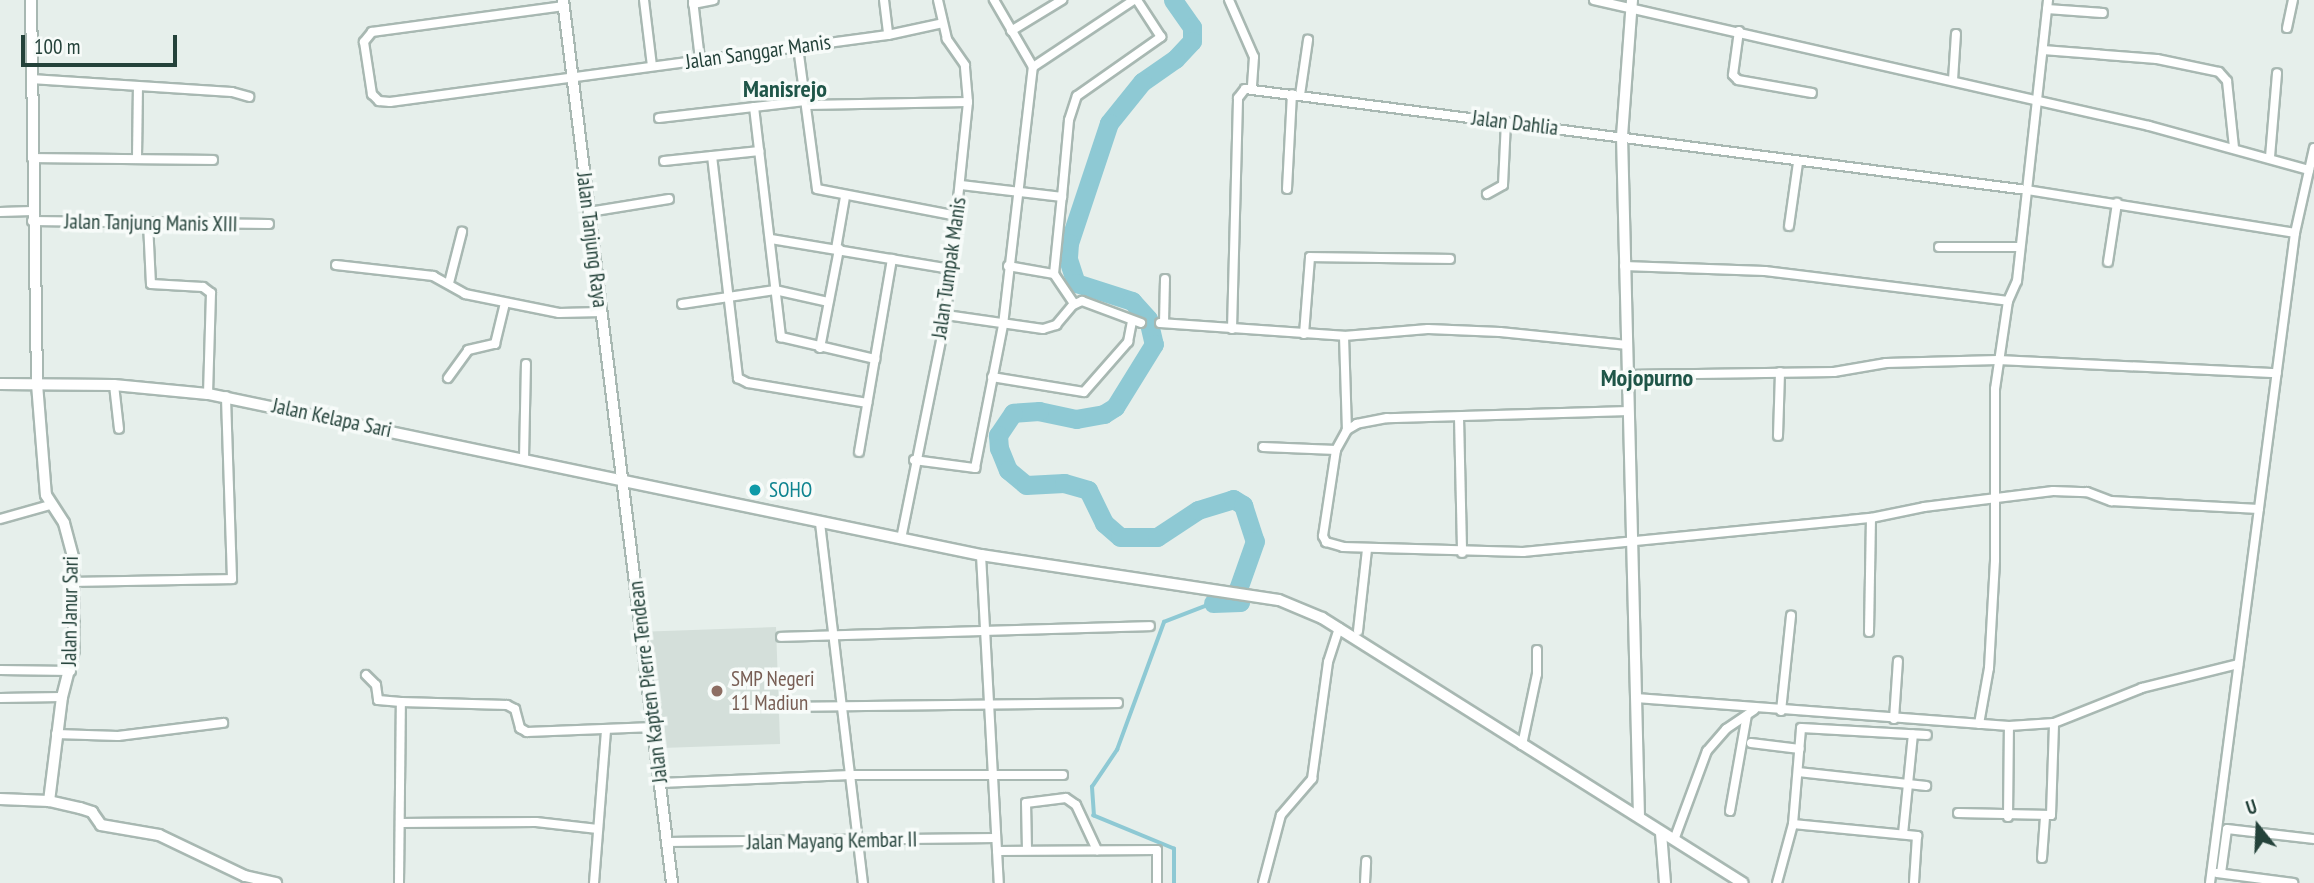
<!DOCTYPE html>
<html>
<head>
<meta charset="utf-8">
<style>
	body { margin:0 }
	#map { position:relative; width:2314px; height:883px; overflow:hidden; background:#e6efeb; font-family:"PT Sans Narrow",sans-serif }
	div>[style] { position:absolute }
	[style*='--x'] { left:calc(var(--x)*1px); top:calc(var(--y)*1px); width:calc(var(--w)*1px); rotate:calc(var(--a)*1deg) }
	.built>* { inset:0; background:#d4dfda; transform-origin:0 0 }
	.stream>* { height:3.5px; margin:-1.75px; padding:0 1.75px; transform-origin:1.75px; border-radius:1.75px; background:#8ec9d4 }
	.river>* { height:19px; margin:-9.5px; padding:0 9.5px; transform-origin:9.5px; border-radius:9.5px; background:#8ec9d4 }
	.roads { filter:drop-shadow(2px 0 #a8b8b2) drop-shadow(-2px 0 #a8b8b2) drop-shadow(0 2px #a8b8b2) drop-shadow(0 -2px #a8b8b2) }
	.minor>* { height:8px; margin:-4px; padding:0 4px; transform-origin:4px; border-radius:4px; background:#fff }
	.tertiary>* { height:10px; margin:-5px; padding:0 5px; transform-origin:5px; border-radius:5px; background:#fff }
	.secondary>* { height:10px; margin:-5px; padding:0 5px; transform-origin:5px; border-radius:5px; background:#fff }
	.dots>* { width:19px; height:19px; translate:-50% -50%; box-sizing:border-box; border:4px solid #f7fbf9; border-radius:50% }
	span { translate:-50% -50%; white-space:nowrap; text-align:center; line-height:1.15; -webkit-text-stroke:7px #f7fbf9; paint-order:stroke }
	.street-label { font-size:21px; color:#24423a }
	.culture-label { font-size:21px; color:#0d838f }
	.left { translate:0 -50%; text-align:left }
	.education-label { font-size:21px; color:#785e54 }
	.quarter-label { font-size:24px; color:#1f5548; font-weight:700 }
	.north { position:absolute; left:2223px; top:792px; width:70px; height:70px; -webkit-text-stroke:5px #f7fbf9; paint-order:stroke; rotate:342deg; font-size:19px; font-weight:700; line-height:28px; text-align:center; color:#24423a }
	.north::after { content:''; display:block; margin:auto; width:24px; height:32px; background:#24423a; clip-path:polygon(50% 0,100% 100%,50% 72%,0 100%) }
	.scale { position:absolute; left:21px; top:35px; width:156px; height:32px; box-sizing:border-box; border:4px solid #24423a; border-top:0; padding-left:9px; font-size:21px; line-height:24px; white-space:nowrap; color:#24423a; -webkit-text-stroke:5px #f7fbf9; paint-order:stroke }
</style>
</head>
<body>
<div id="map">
	<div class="built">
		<div style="left:776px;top:627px;width:117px;height:126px;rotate:88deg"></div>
	</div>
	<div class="stream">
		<div style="--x:1174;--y:883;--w:34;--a:-90"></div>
		<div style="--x:1174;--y:849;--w:87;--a:-157.6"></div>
		<div style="--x:1094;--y:816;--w:29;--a:-94"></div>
		<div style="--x:1092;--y:787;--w:45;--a:-56"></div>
		<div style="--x:1117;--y:750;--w:136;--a:-69.8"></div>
		<div style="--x:1164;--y:622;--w:53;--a:-21.2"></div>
	</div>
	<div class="river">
		<div style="--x:1173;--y:0;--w:33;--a:55"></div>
		<div style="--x:1192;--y:27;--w:14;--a:90"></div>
		<div style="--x:1192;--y:41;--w:25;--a:133"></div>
		<div style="--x:1175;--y:59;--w:40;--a:145.1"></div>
		<div style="--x:1142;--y:82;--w:53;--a:128.8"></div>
		<div style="--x:1109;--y:123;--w:126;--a:108.4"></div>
		<div style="--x:1069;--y:243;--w:16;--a:94"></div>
		<div style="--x:1068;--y:259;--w:25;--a:72"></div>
		<div style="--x:1076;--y:283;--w:59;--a:17.8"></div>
		<div style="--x:1132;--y:301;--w:24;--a:48"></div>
		<div style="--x:1148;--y:319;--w:26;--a:77"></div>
		<div style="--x:1154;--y:344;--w:74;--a:121.8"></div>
		<div style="--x:1115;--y:407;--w:13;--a:148"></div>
		<div style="--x:1104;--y:414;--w:28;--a:170"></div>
		<div style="--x:1076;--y:419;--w:38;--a:-168"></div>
		<div style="--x:1039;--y:411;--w:26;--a:176"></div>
		<div style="--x:1013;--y:413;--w:27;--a:124"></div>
		<div style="--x:998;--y:435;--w:13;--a:86"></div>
		<div style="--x:999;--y:448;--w:24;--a:68"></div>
		<div style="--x:1008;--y:470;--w:23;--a:40"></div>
		<div style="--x:1026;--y:485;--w:38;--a:-3"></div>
		<div style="--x:1064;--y:483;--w:25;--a:16"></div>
		<div style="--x:1088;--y:490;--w:37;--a:64"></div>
		<div style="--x:1104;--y:523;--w:21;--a:41"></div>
		<div style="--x:1120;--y:537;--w:37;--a:0"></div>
		<div style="--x:1157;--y:537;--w:49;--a:-33.4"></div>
		<div style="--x:1198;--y:510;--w:37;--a:-17"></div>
		<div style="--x:1233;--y:499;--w:12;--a:31"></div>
		<div style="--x:1243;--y:505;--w:38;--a:72"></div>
		<div style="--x:1255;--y:541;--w:51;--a:109.5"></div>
		<div style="--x:1238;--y:589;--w:13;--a:81"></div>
		<div style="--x:1240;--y:602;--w:27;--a:178"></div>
	</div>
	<div class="roads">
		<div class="minor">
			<div style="--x:644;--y:0;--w:66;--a:83.1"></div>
			<div style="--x:693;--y:0;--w:60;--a:83.3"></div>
			<div style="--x:884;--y:0;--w:35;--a:83"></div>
			<div style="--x:1229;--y:0;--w:62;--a:66.3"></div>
			<div style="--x:1254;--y:57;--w:31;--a:94"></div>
			<div style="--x:1594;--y:0;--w:569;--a:12.79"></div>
			<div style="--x:2149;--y:126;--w:166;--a:15.4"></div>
			<div style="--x:693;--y:4;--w:21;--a:-11"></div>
			<div style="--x:564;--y:6;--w:194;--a:172.3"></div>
			<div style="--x:372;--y:32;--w:13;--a:129"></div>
			<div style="--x:364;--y:42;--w:53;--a:81.3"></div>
			<div style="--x:372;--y:94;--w:10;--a:45"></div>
			<div style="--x:379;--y:101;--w:11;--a:5"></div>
			<div style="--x:390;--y:102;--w:502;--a:-7.66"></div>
			<div style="--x:888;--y:35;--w:56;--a:-12.3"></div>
			<div style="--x:2047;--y:9;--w:56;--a:4.1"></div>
			<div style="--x:2287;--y:28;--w:29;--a:-78"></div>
			<div style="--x:1011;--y:31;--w:60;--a:-31.3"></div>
			<div style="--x:1739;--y:31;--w:44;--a:97.8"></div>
			<div style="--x:1733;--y:75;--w:7;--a:45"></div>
			<div style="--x:1738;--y:80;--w:75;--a:10"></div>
			<div style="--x:798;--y:47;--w:143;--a:82.4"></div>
			<div style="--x:817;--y:189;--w:143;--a:10.9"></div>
			<div style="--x:2043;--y:50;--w:114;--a:4.5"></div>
			<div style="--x:2157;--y:59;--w:63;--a:11.8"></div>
			<div style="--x:2219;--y:72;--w:12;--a:48"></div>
			<div style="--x:2227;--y:81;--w:67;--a:84"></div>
			<div style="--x:1033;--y:67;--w:121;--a:-33.6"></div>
			<div style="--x:31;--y:79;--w:201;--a:3.7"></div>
			<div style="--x:232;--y:92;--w:18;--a:16"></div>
			<div style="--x:1953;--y:80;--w:46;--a:-86.3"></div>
			<div style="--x:1300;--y:95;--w:56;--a:-81.7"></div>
			<div style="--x:807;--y:105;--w:161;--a:-1.1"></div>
			<div style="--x:754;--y:107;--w:232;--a:83.3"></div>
			<div style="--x:781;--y:337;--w:97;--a:13.2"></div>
			<div style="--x:659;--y:118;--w:147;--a:-6.6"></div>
			<div style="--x:712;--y:156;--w:224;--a:83.3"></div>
			<div style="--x:738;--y:378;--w:11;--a:27"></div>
			<div style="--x:748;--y:383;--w:121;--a:9.5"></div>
			<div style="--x:137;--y:157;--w:70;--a:-89.2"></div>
			<div style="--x:2270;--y:157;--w:84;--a:-85.2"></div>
			<div style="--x:32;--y:158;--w:181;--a:0.6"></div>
			<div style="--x:664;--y:161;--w:96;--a:-6"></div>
			<div style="--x:961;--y:185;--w:102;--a:6.8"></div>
			<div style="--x:1062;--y:197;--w:77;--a:-84.8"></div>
			<div style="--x:1069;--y:120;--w:25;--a:-72"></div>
			<div style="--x:1077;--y:96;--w:103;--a:-35.1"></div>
			<div style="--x:1161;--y:37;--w:44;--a:-123"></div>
			<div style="--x:1287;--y:189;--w:95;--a:-87"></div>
			<div style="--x:1487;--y:194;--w:18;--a:-29"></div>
			<div style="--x:1503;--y:185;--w:63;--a:-87.3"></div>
			<div style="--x:1062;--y:195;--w:79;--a:95.8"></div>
			<div style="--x:1054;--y:274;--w:36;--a:56"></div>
			<div style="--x:0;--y:212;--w:32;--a:-2"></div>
			<div style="--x:589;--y:212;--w:81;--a:-9.2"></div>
			<div style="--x:32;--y:221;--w:237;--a:0.7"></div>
			<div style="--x:148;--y:223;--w:61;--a:87.2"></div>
			<div style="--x:151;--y:284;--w:52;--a:3.3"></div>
			<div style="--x:203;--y:287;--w:10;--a:37"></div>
			<div style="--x:211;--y:293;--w:101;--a:91.7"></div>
			<div style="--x:1789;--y:226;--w:64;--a:-81.9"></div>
			<div style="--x:771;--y:239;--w:182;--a:9.5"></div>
			<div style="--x:1939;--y:247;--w:81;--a:0"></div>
			<div style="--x:836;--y:249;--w:53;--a:-80.2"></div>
			<div style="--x:2108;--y:262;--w:60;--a:-81.3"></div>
			<div style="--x:336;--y:265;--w:98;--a:6.5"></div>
			<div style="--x:433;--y:276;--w:37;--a:29"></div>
			<div style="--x:465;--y:294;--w:96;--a:11.4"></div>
			<div style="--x:559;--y:313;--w:43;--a:-1.3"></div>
			<div style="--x:1008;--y:266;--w:47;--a:9.9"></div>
			<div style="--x:1624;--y:266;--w:141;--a:2"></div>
			<div style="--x:1765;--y:271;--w:245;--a:7"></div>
			<div style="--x:449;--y:283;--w:53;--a:-75.7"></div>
			<div style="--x:682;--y:304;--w:94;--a:-8.6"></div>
			<div style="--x:775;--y:290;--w:54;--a:12.8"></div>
			<div style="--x:946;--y:315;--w:98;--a:8.2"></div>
			<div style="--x:1043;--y:329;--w:14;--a:-17"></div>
			<div style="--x:1056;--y:325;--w:26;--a:-50"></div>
			<div style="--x:1073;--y:305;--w:10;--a:-24"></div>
			<div style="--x:1082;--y:301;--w:63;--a:20.4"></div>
			<div style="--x:1160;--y:323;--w:184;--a:4"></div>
			<div style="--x:1344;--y:336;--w:84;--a:-4.8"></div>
			<div style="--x:1428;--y:329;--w:72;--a:2.4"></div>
			<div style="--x:1500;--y:332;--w:128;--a:5.8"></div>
			<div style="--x:1164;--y:323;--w:44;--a:-88.7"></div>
			<div style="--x:1232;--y:329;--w:231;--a:-88.5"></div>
			<div style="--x:1238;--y:98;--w:11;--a:-52"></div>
			<div style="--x:1245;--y:89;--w:788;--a:7.36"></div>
			<div style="--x:2027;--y:190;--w:271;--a:9.1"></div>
			<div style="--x:1304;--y:334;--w:77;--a:-85.5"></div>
			<div style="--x:1310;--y:257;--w:140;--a:0.8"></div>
			<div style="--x:1344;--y:336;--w:94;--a:88.2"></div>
			<div style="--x:820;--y:348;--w:101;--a:-79.1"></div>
			<div style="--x:1627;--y:375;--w:207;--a:-0.8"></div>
			<div style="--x:1834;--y:372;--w:53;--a:-9.8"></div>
			<div style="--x:1886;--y:363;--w:112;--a:-1.5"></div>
			<div style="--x:1998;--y:360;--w:279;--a:2.7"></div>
			<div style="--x:992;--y:377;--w:93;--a:9.3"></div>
			<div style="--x:1084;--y:392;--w:67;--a:-48.7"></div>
			<div style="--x:1128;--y:342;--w:21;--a:-79"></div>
			<div style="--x:448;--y:378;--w:34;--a:-54"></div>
			<div style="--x:468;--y:350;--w:28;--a:-13"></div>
			<div style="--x:495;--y:344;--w:42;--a:-76.3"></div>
			<div style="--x:114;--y:385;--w:44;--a:83.5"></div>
			<div style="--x:1629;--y:411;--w:242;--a:178.3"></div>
			<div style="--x:1387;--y:418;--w:31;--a:169"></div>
			<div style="--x:1357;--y:424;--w:12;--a:149"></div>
			<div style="--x:1347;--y:430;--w:23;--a:119"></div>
			<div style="--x:1336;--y:450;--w:87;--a:98.6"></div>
			<div style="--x:1323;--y:536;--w:7;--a:63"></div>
			<div style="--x:1326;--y:542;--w:18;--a:16"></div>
			<div style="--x:1343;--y:547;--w:180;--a:1.6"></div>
			<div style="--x:1523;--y:552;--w:350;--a:-5.6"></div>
			<div style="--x:1871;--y:518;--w:54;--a:-11.7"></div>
			<div style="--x:1924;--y:507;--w:130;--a:-7.1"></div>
			<div style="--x:2053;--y:491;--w:34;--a:2"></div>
			<div style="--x:2087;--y:492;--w:26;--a:21"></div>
			<div style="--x:2111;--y:501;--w:148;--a:3.1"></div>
			<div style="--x:1459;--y:417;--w:136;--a:88.7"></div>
			<div style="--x:1778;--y:436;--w:64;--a:-88.2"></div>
			<div style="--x:1263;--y:447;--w:73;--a:2.4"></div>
			<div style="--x:859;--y:452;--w:196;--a:-80.3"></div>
			<div style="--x:524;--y:458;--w:94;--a:-88.8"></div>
			<div style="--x:914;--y:460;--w:62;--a:7.5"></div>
			<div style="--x:975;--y:468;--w:146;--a:-78.9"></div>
			<div style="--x:1003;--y:325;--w:260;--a:-83.4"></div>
			<div style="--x:1033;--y:67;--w:78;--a:-120.2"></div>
			<div style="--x:0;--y:519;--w:52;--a:-15.6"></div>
			<div style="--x:820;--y:523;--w:363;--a:83.2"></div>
			<div style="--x:901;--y:539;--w:228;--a:-78.6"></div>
			<div style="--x:946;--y:315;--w:214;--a:-84.1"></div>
			<div style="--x:968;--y:102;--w:37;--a:-95"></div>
			<div style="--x:965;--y:65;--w:32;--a:-125"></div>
			<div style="--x:947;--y:39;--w:40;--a:-103"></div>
			<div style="--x:981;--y:555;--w:328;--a:86.9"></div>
			<div style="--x:74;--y:582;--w:158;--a:-1.1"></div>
			<div style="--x:232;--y:579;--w:183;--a:-91.9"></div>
			<div style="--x:1358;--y:631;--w:82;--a:-83.7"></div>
			<div style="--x:1869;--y:632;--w:114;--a:-89"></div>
			<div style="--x:781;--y:637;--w:369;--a:-1.7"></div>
			<div style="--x:0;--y:670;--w:71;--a:0.8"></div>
			<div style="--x:366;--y:675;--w:14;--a:45"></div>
			<div style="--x:376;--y:685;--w:15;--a:82"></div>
			<div style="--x:378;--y:700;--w:23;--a:5"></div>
			<div style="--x:0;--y:698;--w:62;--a:-0.9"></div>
			<div style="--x:1636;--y:698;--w:374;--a:4.3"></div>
			<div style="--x:2009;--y:726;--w:45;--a:-3.8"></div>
			<div style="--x:2054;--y:723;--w:95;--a:-21.7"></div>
			<div style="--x:2142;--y:688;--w:99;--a:-14"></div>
			<div style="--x:785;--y:707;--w:333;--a:-0.7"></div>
			<div style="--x:1781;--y:711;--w:96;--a:-84"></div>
			<div style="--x:1894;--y:719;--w:58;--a:-86.1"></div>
			<div style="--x:1979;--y:724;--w:57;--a:-79.9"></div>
			<div style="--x:1989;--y:668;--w:108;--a:-86.8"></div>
			<div style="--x:1995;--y:560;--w:171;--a:-90"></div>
			<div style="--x:1995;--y:389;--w:89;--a:-81.6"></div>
			<div style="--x:2008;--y:301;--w:22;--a:-66"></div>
			<div style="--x:2017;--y:281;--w:283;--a:-83.7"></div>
			<div style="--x:56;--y:734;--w:62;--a:1.8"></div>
			<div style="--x:118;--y:736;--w:106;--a:-7.1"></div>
			<div style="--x:1751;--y:743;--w:49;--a:7"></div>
			<div style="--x:1522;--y:745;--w:73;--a:-78.1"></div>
			<div style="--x:1537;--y:674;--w:24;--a:-90"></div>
			<div style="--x:1798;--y:772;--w:129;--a:6.2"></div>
			<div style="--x:660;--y:783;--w:191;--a:-2.4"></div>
			<div style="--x:851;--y:775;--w:212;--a:0"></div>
			<div style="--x:1730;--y:811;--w:97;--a:-80"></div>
			<div style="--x:1958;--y:813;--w:93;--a:1.2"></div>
			<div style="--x:2051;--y:815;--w:92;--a:-88.1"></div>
			<div style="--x:2008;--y:817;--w:91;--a:-89.4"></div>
			<div style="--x:400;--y:823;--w:136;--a:-0.4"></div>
			<div style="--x:536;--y:822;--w:62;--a:6.4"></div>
			<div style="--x:1793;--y:824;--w:125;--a:5.5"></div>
			<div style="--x:1917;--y:836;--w:47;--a:93.7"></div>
			<div style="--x:1903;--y:834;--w:100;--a:-84.3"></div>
			<div style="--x:1674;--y:840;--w:95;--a:-69.7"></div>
			<div style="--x:1707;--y:751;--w:29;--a:-49"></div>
			<div style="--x:1726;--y:729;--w:34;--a:-34"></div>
			<div style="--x:667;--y:842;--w:329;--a:-0.7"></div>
			<div style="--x:1027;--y:850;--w:47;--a:-91.2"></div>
			<div style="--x:1026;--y:803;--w:40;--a:-7.1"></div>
			<div style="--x:1066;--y:798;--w:12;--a:35"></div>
			<div style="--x:1076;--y:805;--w:50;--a:65"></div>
			<div style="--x:997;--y:851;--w:160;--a:-0.4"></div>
			<div style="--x:1157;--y:850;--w:33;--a:90"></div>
			<div style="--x:2042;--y:858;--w:41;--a:-85.8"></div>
			<div style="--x:2217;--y:873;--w:77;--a:7.5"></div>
			<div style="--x:2221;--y:873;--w:44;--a:-82.2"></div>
			<div style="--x:2227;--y:829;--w:88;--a:6.6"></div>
			<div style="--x:399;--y:883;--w:181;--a:-89.4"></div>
			<div style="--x:401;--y:702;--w:106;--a:1.6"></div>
			<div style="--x:507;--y:705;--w:9;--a:27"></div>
			<div style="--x:515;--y:709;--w:20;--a:75"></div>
			<div style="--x:520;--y:728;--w:8;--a:30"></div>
			<div style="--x:527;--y:732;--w:127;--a:-2.3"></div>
			<div style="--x:594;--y:883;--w:153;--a:-85.5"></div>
			<div style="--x:1263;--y:883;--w:70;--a:-75.2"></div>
			<div style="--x:1281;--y:815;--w:48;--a:-49.3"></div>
			<div style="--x:1312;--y:779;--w:118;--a:-82.2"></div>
			<div style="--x:1328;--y:662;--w:36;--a:-72"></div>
			<div style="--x:1365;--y:883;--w:22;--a:-87"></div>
			<div style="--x:1777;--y:883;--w:61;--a:-74.8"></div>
			<div style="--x:1793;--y:824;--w:96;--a:-85.2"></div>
			<div style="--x:1801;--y:728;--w:126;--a:3.2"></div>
			<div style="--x:2210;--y:883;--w:656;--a:-82.55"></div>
			<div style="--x:2295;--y:233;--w:87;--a:-77.4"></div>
		</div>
		<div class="tertiary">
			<div style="--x:1632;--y:0;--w:136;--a:94.2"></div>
			<div style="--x:1622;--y:136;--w:681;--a:88.57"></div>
			<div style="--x:0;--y:384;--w:114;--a:0.5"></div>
			<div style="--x:114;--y:385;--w:94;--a:5.5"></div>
			<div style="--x:208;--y:394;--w:425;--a:11.8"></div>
			<div style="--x:37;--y:384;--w:111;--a:85.4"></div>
			<div style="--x:46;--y:495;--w:33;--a:57"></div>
			<div style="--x:64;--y:523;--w:39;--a:75"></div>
			<div style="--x:74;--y:561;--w:89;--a:90"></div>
			<div style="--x:74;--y:650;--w:49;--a:104.3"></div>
			<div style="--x:62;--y:697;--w:105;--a:97.1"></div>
			<div style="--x:0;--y:799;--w:49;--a:2.3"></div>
			<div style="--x:49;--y:801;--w:32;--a:13"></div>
			<div style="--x:80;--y:808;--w:13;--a:18"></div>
			<div style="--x:92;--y:812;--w:16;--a:55"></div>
			<div style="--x:101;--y:825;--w:59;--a:9.8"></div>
			<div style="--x:159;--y:835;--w:95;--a:25.5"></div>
			<div style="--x:245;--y:876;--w:32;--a:13"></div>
			<div style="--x:1661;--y:833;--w:50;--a:85.4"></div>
		</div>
		<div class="secondary">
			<div style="--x:31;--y:0;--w:384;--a:89.1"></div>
			<div style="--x:563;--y:0;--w:890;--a:82.96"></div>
			<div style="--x:624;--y:481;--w:365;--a:11.7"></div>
			<div style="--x:981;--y:555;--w:301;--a:8.6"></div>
			<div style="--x:1279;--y:600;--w:47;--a:22.7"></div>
			<div style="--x:1322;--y:618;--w:497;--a:32.2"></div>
		</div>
	</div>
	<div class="dots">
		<div style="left:755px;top:490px;background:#0f9aa8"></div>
		<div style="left:717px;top:691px;background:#8d6e63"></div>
	</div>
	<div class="street-label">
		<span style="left:758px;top:52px;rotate:-8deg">Jalan Sanggar Manis</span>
		<span style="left:1515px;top:123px;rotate:7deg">Jalan Dahlia</span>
		<span style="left:151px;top:223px;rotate:1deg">Jalan Tanjung Manis XIII</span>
		<span style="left:592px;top:240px;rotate:83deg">Jalan Tanjung Raya</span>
		<span style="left:949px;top:268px;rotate:-82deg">Jalan Tumpak Manis</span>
		<span style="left:332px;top:418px;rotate:12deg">Jalan Kelapa Sari</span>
		<span style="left:70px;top:611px;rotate:-89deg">Jalan Janur Sari</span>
		<span style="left:648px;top:682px;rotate:-97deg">Jalan Kapten Pierre Tendean</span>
		<span style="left:832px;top:841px;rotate:-1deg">Jalan Mayang Kembar II</span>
	</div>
	<div class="culture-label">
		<span class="left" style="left:769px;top:490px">SOHO</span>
	</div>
	<div class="education-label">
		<span class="left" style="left:731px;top:691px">SMP Negeri<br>11 Madiun</span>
	</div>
	<div class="quarter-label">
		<span style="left:785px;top:89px">Manisrejo</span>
		<span style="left:1647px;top:378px">Mojopurno</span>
	</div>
	<div class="north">U</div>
	<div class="scale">100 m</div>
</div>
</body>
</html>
